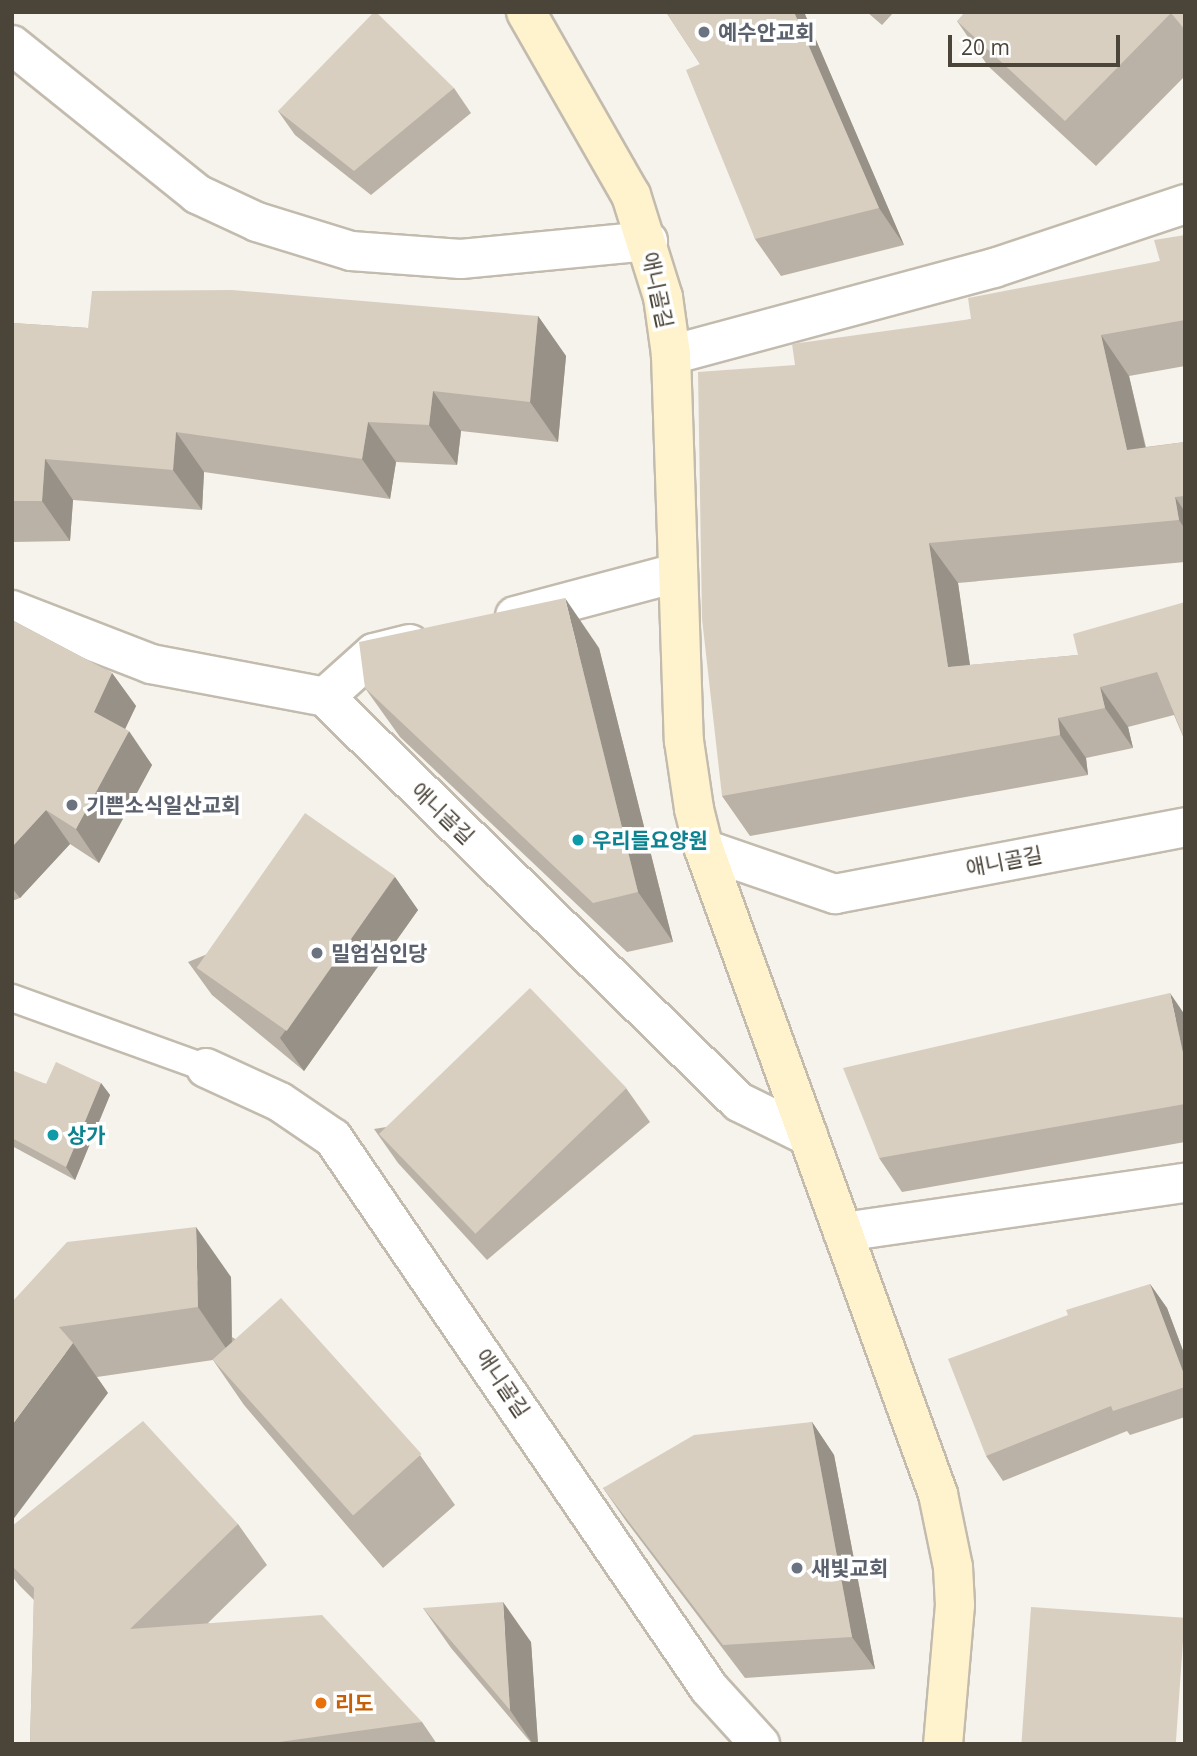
<!DOCTYPE html>
<html>
<head>
<meta charset="utf-8">
<style>
	body { margin:0 }
	#map { position:relative; width:1197px; height:1756px; overflow:hidden; background:#f6f3ec; font-family:"Open Sans","Noto Sans KR",sans-serif }
	div>[style] { position:absolute }
	[style*='--x'] { left:calc(var(--x)*1px); top:calc(var(--y)*1px); width:calc(var(--w)*1px); rotate:calc(var(--a)*1deg) }
	.roads { filter:drop-shadow(2px 0 #c2bbae) drop-shadow(-2px 0 #c2bbae) drop-shadow(0 2px #c2bbae) drop-shadow(0 -2px #c2bbae) }
	.lane>* { height:26px; margin:-13px; padding:0 13px; transform-origin:13px; border-radius:13px; background:#fff }
	.street>* { height:38px; margin:-19px; padding:0 19px; transform-origin:19px; border-radius:19px; background:#fff }
	.secondary>* { height:38px; margin:-19px; padding:0 19px; transform-origin:19px; border-radius:19px; background:#fff3cd }
	.wall>* { inset:0; background:#bab2a6 }
	.shaded-wall>* { inset:0; background:#979187 }
	.building>* { inset:0; background:#d8cfc1; transform-origin:0 0 }
	.dots>* { width:19px; height:19px; translate:-50% -50%; box-sizing:border-box; border:4px solid #fff; border-radius:50% }
	span { translate:-50% -50%; white-space:nowrap; text-align:center; line-height:1.15; -webkit-text-stroke:7px #fff; paint-order:stroke }
	.worship-label { font-size:21px; color:#5b616d; font-weight:700 }
	.left { translate:0 -50%; text-align:left }
	.street-label { font-size:21px; color:#4b4439 }
	.culture-label { font-size:21px; color:#0d838f; font-weight:700 }
	.food-label { font-size:21px; color:#c56008; font-weight:700 }
	.frame { position:absolute; inset:0; border:14px solid #4b4439; pointer-events:none }
	.scale { position:absolute; left:948px; top:35px; width:172px; height:32px; box-sizing:border-box; border:4px solid #4b4439; border-top:0; padding-left:9px; font-size:21px; line-height:24px; white-space:nowrap; color:#4b4439; -webkit-text-stroke:5px #fff; paint-order:stroke }
</style>
</head>
<body>
<div id="map">
	<div class="roads">
		<div class="lane">
			<div style="--x:12;--y:998;--w:206;--a:19.8"></div>
		</div>
		<div class="street">
			<div style="--x:12;--y:45;--w:238;--a:38.8"></div>
			<div style="--x:197;--y:194;--w:66;--a:25"></div>
			<div style="--x:257;--y:222;--w:98;--a:17.1"></div>
			<div style="--x:351;--y:251;--w:110;--a:4.2"></div>
			<div style="--x:461;--y:259;--w:188;--a:-5.5"></div>
			<div style="--x:671;--y:355;--w:335;--a:-15.1"></div>
			<div style="--x:994;--y:268;--w:201;--a:-18.5"></div>
			<div style="--x:12;--y:610;--w:149;--a:21.2"></div>
			<div style="--x:151;--y:664;--w:177;--a:10.7"></div>
			<div style="--x:325;--y:697;--w:579;--a:44.37"></div>
			<div style="--x:739;--y:1102;--w:77;--a:26.2"></div>
			<div style="--x:515;--y:616;--w:168;--a:-14.9"></div>
			<div style="--x:325;--y:697;--w:66;--a:-41.9"></div>
			<div style="--x:374;--y:653;--w:37;--a:-14"></div>
			<div style="--x:704;--y:849;--w:139;--a:19"></div>
			<div style="--x:835;--y:894;--w:356;--a:-10.8"></div>
			<div style="--x:206;--y:1068;--w:81;--a:24.7"></div>
			<div style="--x:280;--y:1102;--w:64;--a:34.2"></div>
			<div style="--x:333;--y:1138;--w:666;--a:55.64"></div>
			<div style="--x:709;--y:1688;--w:76;--a:47.7"></div>
			<div style="--x:843;--y:1232;--w:345;--a:-8.2"></div>
		</div>
		<div class="secondary">
			<div style="--x:526;--y:12;--w:211;--a:60.2"></div>
			<div style="--x:631;--y:195;--w:107;--a:72.6"></div>
			<div style="--x:663;--y:297;--w:59;--a:82.1"></div>
			<div style="--x:671;--y:355;--w:386;--a:88.1"></div>
			<div style="--x:684;--y:741;--w:69;--a:81.6"></div>
			<div style="--x:694;--y:809;--w:41;--a:76"></div>
			<div style="--x:704;--y:849;--w:686;--a:70.06"></div>
			<div style="--x:938;--y:1494;--w:75;--a:78.4"></div>
			<div style="--x:953;--y:1567;--w:38;--a:87"></div>
			<div style="--x:955;--y:1605;--w:140;--a:94.9"></div>
		</div>
	</div>
	<div class="wall">
		<div style="clip-path:polygon(666px 12px,804px 12px,904px 245px,781px 276px,755px 239px,700px 64px)"></div>
		<div style="clip-path:polygon(867px 12px,894px 12px,882px 25px)"></div>
		<div style="clip-path:polygon(1185px 12px,1185px 76px,1096px 166px,988px 66px,957px 21px)"></div>
		<div style="clip-path:polygon(454px 88px,471px 113px,371px 195px,295px 135px,278px 111px)"></div>
		<div style="clip-path:polygon(1185px 235px,1185px 366px,1129px 376px,1146px 447px,1185px 442px,1185px 562px,958px 583px,970px 665px,1078px 655px,1185px 602px,1185px 741px,1174px 715px,1128px 727px,1133px 748px,1086px 758px,1088px 775px,750px 836px,722px 796px,795px 365px,971px 319px,1160px 261px)"></div>
		<div style="clip-path:polygon(538px 316px,566px 356px,558px 442px,461px 431px,457px 465px,396px 462px,390px 499px,204px 472px,202px 510px,73px 500px,70px 541px,12px 542px,12px 323px,88px 328px)"></div>
		<div style="clip-path:polygon(12px 620px,112px 673px,136px 706px,125px 729px,152px 765px,99px 863px,70px 844px,20px 898px,12px 901px)"></div>
		<div style="clip-path:polygon(599px 648px,673px 942px,627px 952px,400px 737px,365px 688px)"></div>
		<div style="clip-path:polygon(395px 877px,418px 910px,304px 1071px,212px 995px,188px 962px)"></div>
		<div style="clip-path:polygon(1185px 1015px,1185px 1142px,902px 1192px,879px 1158px)"></div>
		<div style="clip-path:polygon(12px 1075px,46px 1084px,101px 1083px,110px 1095px,75px 1180px,12px 1146px)"></div>
		<div style="clip-path:polygon(626px 1088px,650px 1122px,487px 1260px,398px 1163px,374px 1129px)"></div>
		<div style="clip-path:polygon(231px 1277px,232px 1337px,420px 1455px,455px 1505px,383px 1568px,244px 1405px,213px 1360px,97px 1377px,108px 1393px,12px 1302px)"></div>
		<div style="clip-path:polygon(1150px 1284px,1167px 1308px,1185px 1356px,1185px 1417px,1130px 1435px,1127px 1431px,1003px 1481px,986px 1456px)"></div>
		<div style="clip-path:polygon(812px 1422px,834px 1455px,875px 1669px,745px 1678px,626px 1521px,603px 1488px)"></div>
		<div style="clip-path:polygon(238px 1524px,267px 1565px,208px 1623px,422px 1722px,437px 1744px,30px 1744px,34px 1600px,19px 1585px,12px 1576px,12px 1526px)"></div>
		<div style="clip-path:polygon(423px 1608px,531px 1642px,538px 1744px,532px 1744px,451px 1648px)"></div>
	</div>
	<div class="shaded-wall">
		<div style="clip-path:polygon(794px 12px,804px 12px,904px 245px,879px 208px)"></div>
		<div style="clip-path:polygon(538px 316px,566px 356px,558px 442px,530px 402px)"></div>
		<div style="clip-path:polygon(1101px 335px,1129px 376px,1155px 490px,1127px 450px)"></div>
		<div style="clip-path:polygon(433px 391px,461px 431px,457px 465px,429px 425px)"></div>
		<div style="clip-path:polygon(368px 422px,396px 462px,390px 499px,362px 459px)"></div>
		<div style="clip-path:polygon(176px 432px,204px 472px,202px 510px,173px 470px)"></div>
		<div style="clip-path:polygon(45px 459px,73px 500px,70px 541px,42px 501px)"></div>
		<div style="clip-path:polygon(1175px 497px,1185px 512px,1185px 529px,1179px 520px)"></div>
		<div style="clip-path:polygon(929px 543px,958px 583px,976px 707px,948px 667px)"></div>
		<div style="clip-path:polygon(565px 598px,599px 648px,673px 942px,638px 892px)"></div>
		<div style="clip-path:polygon(112px 673px,136px 706px,117px 746px,94px 712px)"></div>
		<div style="clip-path:polygon(1100px 687px,1128px 727px,1133px 748px,1105px 708px)"></div>
		<div style="clip-path:polygon(1058px 718px,1086px 758px,1088px 775px,1060px 735px)"></div>
		<div style="clip-path:polygon(129px 731px,152px 765px,99px 863px,76px 829px)"></div>
		<div style="clip-path:polygon(46px 810px,70px 844px,20px 898px,12px 888px,12px 847px)"></div>
		<div style="clip-path:polygon(395px 877px,418px 910px,304px 1071px,280px 1038px)"></div>
		<div style="clip-path:polygon(1170px 993px,1185px 1015px,1185px 1062px)"></div>
		<div style="clip-path:polygon(101px 1083px,110px 1095px,75px 1180px,66px 1167px)"></div>
		<div style="clip-path:polygon(196px 1227px,231px 1277px,232px 1357px,198px 1307px)"></div>
		<div style="clip-path:polygon(1150px 1284px,1167px 1308px,1185px 1356px,1185px 1377px)"></div>
		<div style="clip-path:polygon(73px 1343px,108px 1393px,12px 1521px,12px 1425px)"></div>
		<div style="clip-path:polygon(812px 1422px,834px 1455px,875px 1669px,852px 1637px)"></div>
		<div style="clip-path:polygon(503px 1602px,531px 1642px,538px 1744px,533px 1744px,510px 1710px)"></div>
	</div>
	<div class="building">
		<div style="clip-path:polygon(374px 12px,376px 12px,454px 88px,354px 171px,278px 111px)"></div>
		<div style="clip-path:polygon(666px 12px,794px 12px,879px 208px,755px 239px,686px 70px,700px 64px)"></div>
		<div style="clip-path:polygon(965px 12px,1185px 12px,1185px 30px,1171px 13px,1065px 121px,957px 21px)"></div>
		<div style="clip-path:polygon(1185px 235px,1185px 320px,1101px 335px,1127px 450px,1185px 442px,1185px 496px,1175px 497px,1179px 520px,929px 543px,948px 667px,1078px 655px,1073px 634px,1185px 602px,1185px 740px,1157px 672px,1100px 687px,1105px 708px,1058px 718px,1060px 735px,722px 796px,702px 619px,698px 372px,795px 365px,792px 344px,971px 319px,968px 298px,1160px 261px,1154px 240px)"></div>
		<div style="clip-path:polygon(232px 290px,538px 316px,530px 402px,433px 391px,429px 425px,368px 422px,362px 459px,176px 432px,173px 470px,45px 459px,42px 501px,12px 501px,12px 323px,88px 328px,92px 291px)"></div>
		<div style="clip-path:polygon(565px 598px,638px 892px,593px 903px,365px 688px,359px 642px)"></div>
		<div style="clip-path:polygon(12px 620px,112px 673px,94px 712px,129px 731px,76px 829px,46px 810px,12px 847px)"></div>
		<div style="left:305px;top:813px;width:110px;height:189px;rotate:35deg"></div>
		<div style="left:530px;top:988px;width:139px;height:210px;rotate:46deg"></div>
		<div style="clip-path:polygon(1170px 993px,1185px 1062px,1185px 1104px,879px 1158px,843px 1068px)"></div>
		<div style="clip-path:polygon(56px 1062px,101px 1083px,66px 1167px,12px 1138px,12px 1075px,14px 1071px,46px 1084px)"></div>
		<div style="clip-path:polygon(196px 1227px,198px 1307px,59px 1327px,73px 1343px,12px 1425px,12px 1302px,67px 1242px)"></div>
		<div style="clip-path:polygon(1150px 1284px,1185px 1377px,1185px 1387px,1113px 1411px,1111px 1406px,986px 1456px,948px 1359px,1068px 1315px,1066px 1310px)"></div>
		<div style="left:281px;top:1298px;width:210px;height:92px;rotate:48deg"></div>
		<div style="clip-path:polygon(143px 1421px,238px 1524px,130px 1629px,322px 1615px,422px 1722px,265px 1744px,30px 1744px,34px 1588px,12px 1566px,12px 1526px)"></div>
		<div style="clip-path:polygon(812px 1422px,852px 1637px,723px 1645px,603px 1488px,694px 1435px)"></div>
		<div style="clip-path:polygon(503px 1602px,510px 1710px,423px 1608px)"></div>
		<div style="left:1031px;top:1607px;width:154px;height:137px;rotate:4deg"></div>
	</div>
	<div class="dots">
		<div style="left:704px;top:32px;background:#6b7280"></div>
		<div style="left:72px;top:805px;background:#6b7280"></div>
		<div style="left:578px;top:840px;background:#0f9aa8"></div>
		<div style="left:317px;top:953px;background:#6b7280"></div>
		<div style="left:53px;top:1135px;background:#0f9aa8"></div>
		<div style="left:797px;top:1568px;background:#6b7280"></div>
		<div style="left:321px;top:1703px;background:#e8710a"></div>
	</div>
	<div class="worship-label">
		<span class="left" style="left:718px;top:32px">예수안교회</span>
		<span class="left" style="left:86px;top:805px">기쁜소식일산교회</span>
		<span class="left" style="left:331px;top:953px">밀엄심인당</span>
		<span class="left" style="left:811px;top:1568px">새빛교회</span>
	</div>
	<div class="street-label">
		<span style="left:658px;top:290px;rotate:78deg">애니골길</span>
		<span style="left:443px;top:813px;rotate:44deg">애니골길</span>
		<span style="left:1004px;top:861px;rotate:-11deg">애니골길</span>
		<span style="left:503px;top:1383px;rotate:56deg">애니골길</span>
	</div>
	<div class="culture-label">
		<span class="left" style="left:592px;top:840px">우리들요양원</span>
		<span class="left" style="left:67px;top:1135px">상가</span>
	</div>
	<div class="food-label">
		<span class="left" style="left:335px;top:1703px">리도</span>
	</div>
	<div class="frame"></div>
	<div class="scale">20 m</div>
</div>
</body>
</html>
